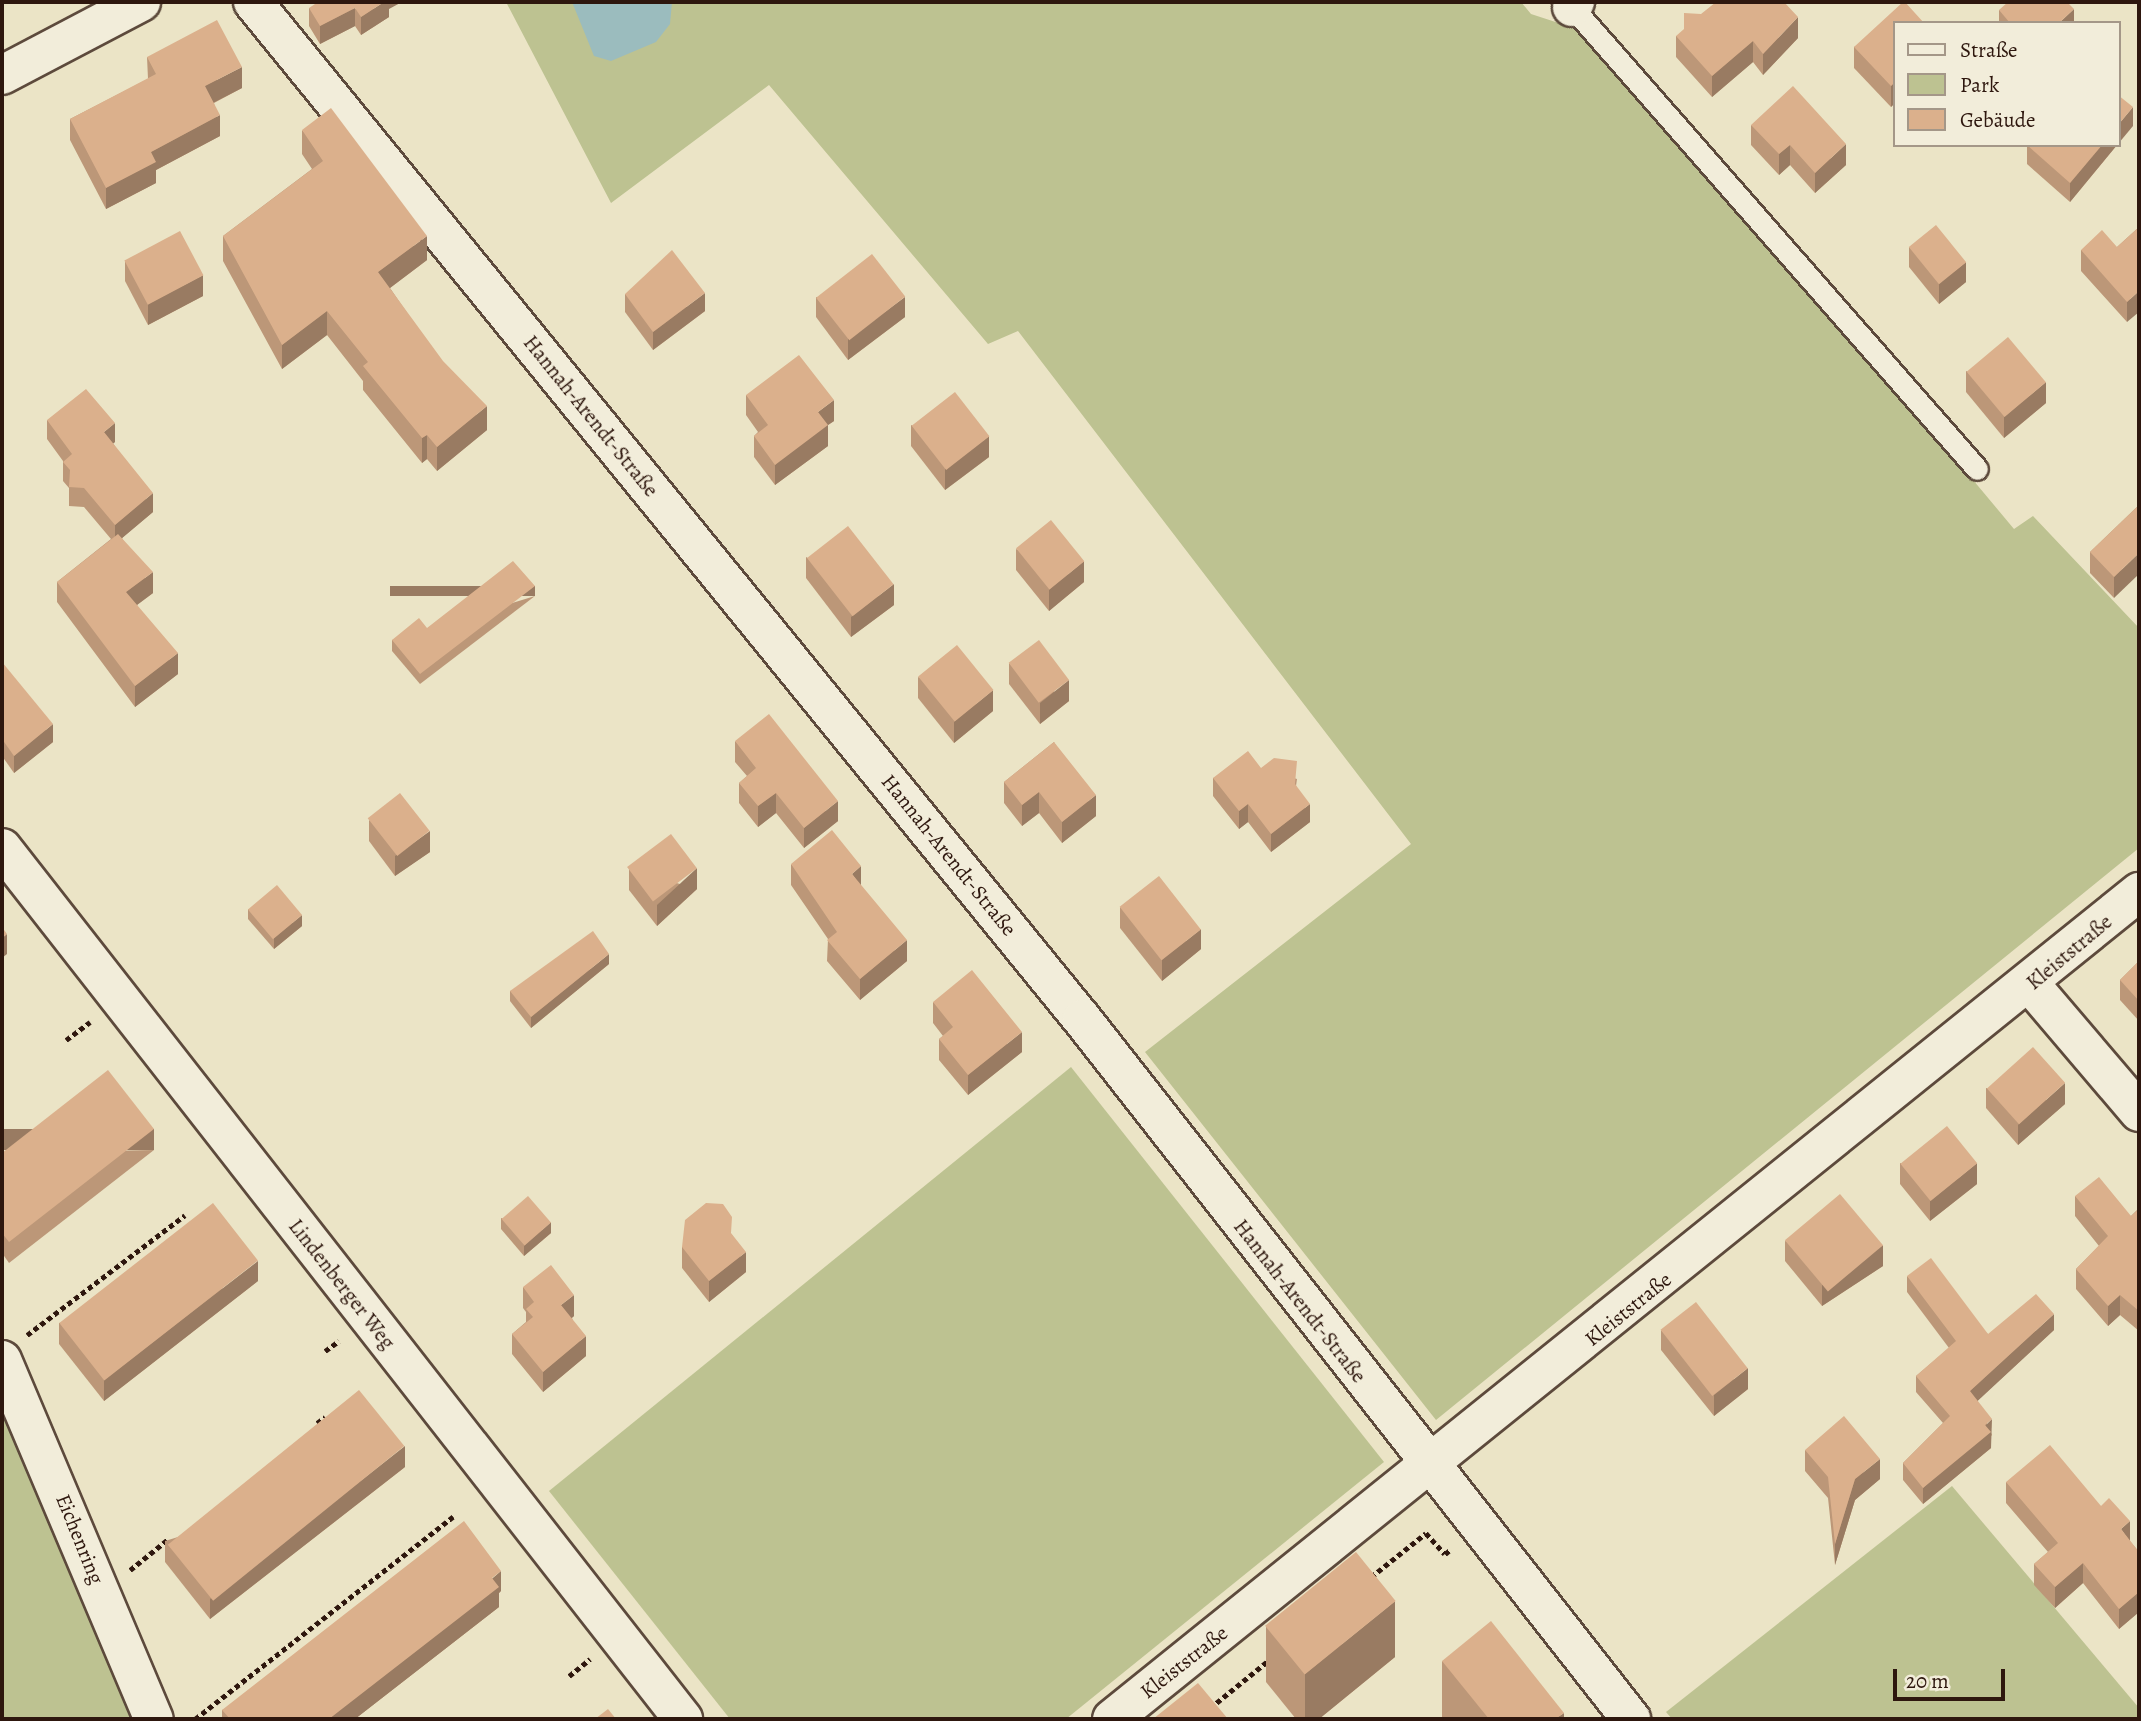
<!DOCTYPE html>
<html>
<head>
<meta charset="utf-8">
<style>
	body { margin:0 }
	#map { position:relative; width:2141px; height:1721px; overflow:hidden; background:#ebe4c6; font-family:Alegreya,serif }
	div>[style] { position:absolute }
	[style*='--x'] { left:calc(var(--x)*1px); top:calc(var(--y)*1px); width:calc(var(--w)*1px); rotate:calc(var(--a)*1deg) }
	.green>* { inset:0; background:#bdc291 }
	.water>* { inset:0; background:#9bbcbe }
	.path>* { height:4.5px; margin-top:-2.25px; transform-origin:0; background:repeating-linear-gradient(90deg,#2e170e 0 5px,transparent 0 8.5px) }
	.roads { filter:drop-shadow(2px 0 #5d4a3c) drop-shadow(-2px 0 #5d4a3c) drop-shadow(0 2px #5d4a3c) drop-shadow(0 -2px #5d4a3c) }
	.service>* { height:21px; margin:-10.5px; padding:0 10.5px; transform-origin:10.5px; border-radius:10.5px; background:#f2edda }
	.minor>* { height:38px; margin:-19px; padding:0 19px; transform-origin:19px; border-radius:19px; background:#f2edda }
	.wall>* { inset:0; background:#bc9778 }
	.shaded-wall>* { inset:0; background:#997b62; transform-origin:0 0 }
	.building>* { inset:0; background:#dbb08c; transform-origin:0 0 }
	span { translate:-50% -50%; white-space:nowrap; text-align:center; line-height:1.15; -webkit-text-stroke:5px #f2edda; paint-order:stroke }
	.street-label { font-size:21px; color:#2e170e }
	.frame { position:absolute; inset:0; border:4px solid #2e170e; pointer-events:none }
	.legend { position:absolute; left:1893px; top:21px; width:228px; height:126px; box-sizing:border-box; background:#f2edda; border:2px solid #a49788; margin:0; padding:9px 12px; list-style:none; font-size:21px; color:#2e170e }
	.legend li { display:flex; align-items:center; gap:14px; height:35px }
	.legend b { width:35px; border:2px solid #a49788 }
	.scale { position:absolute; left:1893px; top:1669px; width:112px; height:32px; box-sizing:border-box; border:4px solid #2e170e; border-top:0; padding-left:9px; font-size:21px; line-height:24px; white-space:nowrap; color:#2e170e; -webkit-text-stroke:5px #f2edda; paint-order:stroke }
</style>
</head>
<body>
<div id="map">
	<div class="green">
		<div style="clip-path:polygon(506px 2px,1521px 2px,1531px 14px,1577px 29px,1801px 274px,2014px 529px,2033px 516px,2139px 628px,2139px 848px,1436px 1420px,1145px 1052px,1411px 844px,1018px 331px,988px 344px,769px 85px,611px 203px)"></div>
		<div style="clip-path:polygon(1071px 1067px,1384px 1462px,1066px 1719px,730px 1719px,549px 1491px)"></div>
		<div style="clip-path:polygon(2px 1407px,53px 1533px,131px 1719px,2px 1719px)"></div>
		<div style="clip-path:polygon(1952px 1486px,2139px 1708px,2139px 1719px,1672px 1719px,1666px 1712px)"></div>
	</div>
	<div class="water">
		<div style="clip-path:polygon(572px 2px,672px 2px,670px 24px,656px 42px,611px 61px,594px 56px)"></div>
	</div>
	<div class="path">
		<div style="--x:66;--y:1040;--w:30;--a:-37"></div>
		<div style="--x:27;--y:1335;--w:198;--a:-37.2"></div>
		<div style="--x:325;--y:1351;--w:17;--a:-36"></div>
		<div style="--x:317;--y:1423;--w:10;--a:-37"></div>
		<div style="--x:130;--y:1570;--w:48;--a:-39"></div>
		<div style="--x:1371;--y:1577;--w:70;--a:-38.7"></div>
		<div style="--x:1426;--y:1533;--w:28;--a:48"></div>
		<div style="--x:1445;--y:1554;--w:6;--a:-39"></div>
		<div style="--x:569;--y:1676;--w:27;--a:-39"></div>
		<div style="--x:1210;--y:1708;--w:76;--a:-39.1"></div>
		<div style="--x:195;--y:1719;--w:328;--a:-38.1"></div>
	</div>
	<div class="roads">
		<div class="service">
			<div style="--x:1572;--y:7;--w:614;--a:48.76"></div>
		</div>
		<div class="minor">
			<div style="--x:253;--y:2;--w:1312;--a:50.82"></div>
			<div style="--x:1082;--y:1019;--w:890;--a:51.89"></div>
			<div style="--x:1572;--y:7;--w:6;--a:-59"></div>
			<div style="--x:2;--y:75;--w:157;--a:-27.7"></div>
			<div style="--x:2;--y:848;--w:1106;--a:51.98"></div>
			<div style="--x:2031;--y:985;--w:167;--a:49.6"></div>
			<div style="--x:2;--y:1360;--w:390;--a:67.1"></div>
			<div style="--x:1112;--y:1719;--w:1319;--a:-38.84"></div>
		</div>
	</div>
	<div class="wall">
		<div style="clip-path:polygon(309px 8px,389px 9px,389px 17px,361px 35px,355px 26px,320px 44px,309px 26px)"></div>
		<div style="clip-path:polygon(1999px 10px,2074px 23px,1999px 23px)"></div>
		<div style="clip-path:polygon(1894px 23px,1894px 104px,1891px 107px,1854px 68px,1854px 47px)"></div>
		<div style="clip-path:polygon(1676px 36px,1798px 38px,1763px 75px,1753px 62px,1712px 97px,1676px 57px)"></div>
		<div style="clip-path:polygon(147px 57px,242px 88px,214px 103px,220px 136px,156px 170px,156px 183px,106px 209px,70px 140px,70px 119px,148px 79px)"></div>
		<div style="clip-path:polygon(1751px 125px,1846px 165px,1815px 193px,1790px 165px,1779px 175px,1751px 145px)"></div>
		<div style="clip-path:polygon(302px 130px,427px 260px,390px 288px,487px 430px,437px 471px,427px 459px,422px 463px,363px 390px,363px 381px,327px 335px,282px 369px,223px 261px,223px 236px,312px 169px,302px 154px)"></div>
		<div style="clip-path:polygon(2027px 145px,2117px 145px,2070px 202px,2027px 164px)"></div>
		<div style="clip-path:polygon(2139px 227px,2127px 322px,2081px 271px,2081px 250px,2117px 247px)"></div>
		<div style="clip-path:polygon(1909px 247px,1966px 282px,1939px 304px,1909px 267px)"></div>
		<div style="clip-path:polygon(125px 261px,203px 296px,148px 325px,125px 281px)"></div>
		<div style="clip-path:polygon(625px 294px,705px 311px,653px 350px,625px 312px)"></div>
		<div style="clip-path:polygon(816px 297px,905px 317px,848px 360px,816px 317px)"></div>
		<div style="clip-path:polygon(1966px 371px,2046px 403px,2004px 438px,1966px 392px)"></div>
		<div style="clip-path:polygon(746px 395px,834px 421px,828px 425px,828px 446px,775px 485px,754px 457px,754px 436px,758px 432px,746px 415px)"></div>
		<div style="clip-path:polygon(47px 420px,115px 442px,113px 443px,153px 512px,122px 538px,153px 593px,137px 605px,178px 674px,135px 707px,57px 602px,57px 582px,111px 539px,84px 507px,69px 506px,69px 488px,63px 481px,63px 461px,47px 439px)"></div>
		<div style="clip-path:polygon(911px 425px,989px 457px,945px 490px,911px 446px)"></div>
		<div style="clip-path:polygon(2139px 505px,2114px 598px,2090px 573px,2090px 552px)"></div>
		<div style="clip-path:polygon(1016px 549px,1084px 582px,1049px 611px,1016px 570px)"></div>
		<div style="clip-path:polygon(806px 557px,894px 605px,851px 637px,806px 578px)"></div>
		<div style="clip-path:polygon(535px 596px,420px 684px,392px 651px,392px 640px)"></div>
		<div style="clip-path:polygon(2px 662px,53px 742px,14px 773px,2px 756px)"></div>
		<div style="clip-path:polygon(1009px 663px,1069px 701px,1040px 724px,1009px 684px)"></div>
		<div style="clip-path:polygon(918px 677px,993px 711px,954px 743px,918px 698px)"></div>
		<div style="clip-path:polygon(735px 741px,838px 821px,804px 848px,776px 813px,758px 827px,739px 803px,739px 783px,747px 776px,735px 762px)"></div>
		<div style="clip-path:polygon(1054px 742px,1096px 816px,1062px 843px,1039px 813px,1022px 826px,1004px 803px,1004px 782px)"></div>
		<div style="clip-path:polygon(1261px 768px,1297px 779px,1296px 786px,1310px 822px,1271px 852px,1248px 822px,1239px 829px,1213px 796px,1213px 778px)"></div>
		<div style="clip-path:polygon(369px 820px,430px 852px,395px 876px,369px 841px)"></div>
		<div style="clip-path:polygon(791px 864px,907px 961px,860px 1000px,827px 961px,828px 939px,791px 885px)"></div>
		<div style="clip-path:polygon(629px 869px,697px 889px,657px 926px,629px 890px)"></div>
		<div style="clip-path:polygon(1120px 907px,1201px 949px,1162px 981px,1120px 928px)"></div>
		<div style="clip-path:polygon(248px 909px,302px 926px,274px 949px,248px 919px)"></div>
		<div style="clip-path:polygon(2139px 961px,2139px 1021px,2120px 1000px,2120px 980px)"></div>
		<div style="clip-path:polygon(609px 964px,531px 1028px,510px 1001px,510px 991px)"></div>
		<div style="clip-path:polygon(933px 1002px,1022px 1052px,968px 1095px,939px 1060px,939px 1039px,943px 1036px,933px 1023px)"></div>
		<div style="clip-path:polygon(1986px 1088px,2065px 1104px,2018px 1145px,1986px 1108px)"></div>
		<div style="clip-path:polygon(154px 1150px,9px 1263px,2px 1253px,2px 1153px)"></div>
		<div style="clip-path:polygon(1900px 1163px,1977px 1184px,1930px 1221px,1900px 1184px)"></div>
		<div style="clip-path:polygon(2075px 1196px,2131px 1216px,2139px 1208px,2139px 1331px,2120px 1315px,2108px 1326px,2076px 1289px,2076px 1269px,2099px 1246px,2075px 1216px)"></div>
		<div style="clip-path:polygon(501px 1218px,551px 1233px,524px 1256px,501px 1229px)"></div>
		<div style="clip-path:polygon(732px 1235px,746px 1272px,709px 1302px,682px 1268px,682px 1247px)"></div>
		<div style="clip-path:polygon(1785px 1241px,1883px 1266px,1822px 1306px,1785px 1261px)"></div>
		<div style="clip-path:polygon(1907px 1276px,1988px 1334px,2054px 1330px,1977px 1401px,1992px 1435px,1991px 1436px,1991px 1448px,1923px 1504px,1903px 1480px,1903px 1463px,1943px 1423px,1916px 1392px,1916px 1376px,1949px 1348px,1907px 1292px)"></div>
		<div style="clip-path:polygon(258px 1281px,104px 1401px,59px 1344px,59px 1323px)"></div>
		<div style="clip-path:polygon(523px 1287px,574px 1316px,572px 1318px,586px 1356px,543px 1392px,512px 1354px,512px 1334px,526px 1322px,526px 1312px,523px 1308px)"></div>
		<div style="clip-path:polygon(1661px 1330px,1748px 1389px,1714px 1416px,1661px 1350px)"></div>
		<div style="clip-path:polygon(1805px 1450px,1880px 1479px,1855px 1500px,1835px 1565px,1828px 1498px,1805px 1471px)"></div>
		<div style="clip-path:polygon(405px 1467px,210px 1619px,165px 1562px,165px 1541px)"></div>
		<div style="clip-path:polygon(2006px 1482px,2101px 1506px,2139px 1552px,2139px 1612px,2119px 1629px,2083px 1583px,2055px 1608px,2034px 1585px,2034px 1564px,2048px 1552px,2006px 1503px)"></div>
		<div style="clip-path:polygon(501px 1591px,499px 1593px,499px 1607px,355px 1719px,222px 1719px,222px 1710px)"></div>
		<div style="clip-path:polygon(1266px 1626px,1395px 1657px,1319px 1719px,1296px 1719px,1266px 1682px)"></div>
		<div style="clip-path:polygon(1442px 1661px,1564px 1719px,1445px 1719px,1442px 1717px)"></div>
	</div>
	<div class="shaded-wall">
		<div style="clip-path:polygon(384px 2px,402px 2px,389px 9px,389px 17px,361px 35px,361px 17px)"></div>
		<div style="clip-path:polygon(355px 8px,355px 26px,320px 44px,320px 26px)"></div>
		<div style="clip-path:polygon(2074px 9px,2074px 23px,2059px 23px)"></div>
		<div style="clip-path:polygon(1798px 17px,1798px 38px,1763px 75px,1763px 54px)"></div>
		<div style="clip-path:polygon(1753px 41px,1753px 62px,1712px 97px,1712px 76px)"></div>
		<div style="clip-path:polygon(242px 67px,242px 88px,205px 107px,205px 86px)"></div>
		<div style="clip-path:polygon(1894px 83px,1894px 104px,1891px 107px,1891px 86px)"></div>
		<div style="clip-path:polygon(2133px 107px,2133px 126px,2118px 144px,2118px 125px)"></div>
		<div style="clip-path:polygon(220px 115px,220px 136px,156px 170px,156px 183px,106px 209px,106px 188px,151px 152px)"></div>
		<div style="clip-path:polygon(1846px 144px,1846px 165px,1815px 193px,1815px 173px)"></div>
		<div style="clip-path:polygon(1790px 145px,1790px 165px,1779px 175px,1779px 154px)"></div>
		<div style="clip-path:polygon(2102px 145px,2117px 145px,2070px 202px,2070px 183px)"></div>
		<div style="clip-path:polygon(427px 236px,427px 260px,378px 297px,378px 272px)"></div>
		<div style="clip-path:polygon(1966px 262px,1966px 282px,1939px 304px,1939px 283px)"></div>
		<div style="clip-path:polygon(203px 275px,203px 296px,148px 325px,148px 304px)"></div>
		<div style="clip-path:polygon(2139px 291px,2139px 312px,2127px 322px,2127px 302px)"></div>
		<div style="clip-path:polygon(705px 293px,705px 311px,653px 350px,653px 332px)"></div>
		<div style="clip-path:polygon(905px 297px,905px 317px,848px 360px,848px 339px)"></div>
		<div style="clip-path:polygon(327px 311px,327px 335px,282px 369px,282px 345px)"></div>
		<div style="clip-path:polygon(2046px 382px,2046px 403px,2004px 438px,2004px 417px)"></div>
		<div style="clip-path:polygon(834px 400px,834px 421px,828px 425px,828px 446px,775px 485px,775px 465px,818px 412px)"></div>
		<div style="clip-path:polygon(487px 406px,487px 430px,437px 471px,437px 447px)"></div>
		<div style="clip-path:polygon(115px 423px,115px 442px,104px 451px,104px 432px)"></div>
		<div style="clip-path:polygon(427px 435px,427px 459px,422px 463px,422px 438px)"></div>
		<div style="clip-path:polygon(989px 436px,989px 457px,945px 490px,945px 469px)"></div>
		<div style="clip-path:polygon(153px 493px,153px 512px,115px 544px,115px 525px)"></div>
		<div style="clip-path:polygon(2139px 553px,2139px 574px,2114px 598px,2114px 577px)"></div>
		<div style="clip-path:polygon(1084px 561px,1084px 582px,1049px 611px,1049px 590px)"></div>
		<div style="clip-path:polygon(153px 572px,153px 593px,126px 613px,126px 592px)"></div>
		<div style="clip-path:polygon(894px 584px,894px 605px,851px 637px,851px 617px)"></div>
		<div style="left:535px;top:586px;width:10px;height:145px;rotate:90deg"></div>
		<div style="clip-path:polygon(178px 653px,178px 674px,135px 707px,135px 686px)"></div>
		<div style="clip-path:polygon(1069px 680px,1069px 701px,1040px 724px,1040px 703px)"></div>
		<div style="clip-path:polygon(993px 690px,993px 711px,954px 743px,954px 722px)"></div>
		<div style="clip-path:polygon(53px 724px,53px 742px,14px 773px,14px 756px)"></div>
		<div style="clip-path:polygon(1039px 792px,1039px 813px,1022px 826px,1022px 805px)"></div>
		<div style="clip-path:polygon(776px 793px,776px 813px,758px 827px,758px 806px)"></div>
		<div style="clip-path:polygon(1096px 795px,1096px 816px,1062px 843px,1062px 822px)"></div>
		<div style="clip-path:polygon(838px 801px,838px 821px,804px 848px,804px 828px)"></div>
		<div style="clip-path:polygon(1248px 804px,1248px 822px,1239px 829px,1239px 811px)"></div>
		<div style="clip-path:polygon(1310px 804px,1310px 822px,1271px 852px,1271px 834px)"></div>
		<div style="clip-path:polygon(430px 831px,430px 852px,395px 876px,395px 856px)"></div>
		<div style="clip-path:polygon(861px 866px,861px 887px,852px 874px)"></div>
		<div style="clip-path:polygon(697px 868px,697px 889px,657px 926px,657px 905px)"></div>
		<div style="clip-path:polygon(302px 915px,302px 926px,274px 949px,274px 938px)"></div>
		<div style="clip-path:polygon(1201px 929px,1201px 949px,1162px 981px,1162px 960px)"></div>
		<div style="clip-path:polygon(7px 934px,7px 954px,2px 958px,2px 938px)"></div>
		<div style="clip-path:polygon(907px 940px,907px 961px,860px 1000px,860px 979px)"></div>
		<div style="clip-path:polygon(609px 954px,609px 964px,531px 1028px,531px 1017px)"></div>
		<div style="clip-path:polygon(1022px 1032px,1022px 1052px,968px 1095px,968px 1075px)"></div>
		<div style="clip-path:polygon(2065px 1083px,2065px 1104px,2018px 1145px,2018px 1125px)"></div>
		<div style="left:154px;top:1129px;width:21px;height:184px;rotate:90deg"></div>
		<div style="clip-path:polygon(1977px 1163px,1977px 1184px,1930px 1221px,1930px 1201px)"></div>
		<div style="clip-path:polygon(551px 1222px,551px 1233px,524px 1256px,524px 1246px)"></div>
		<div style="clip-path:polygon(1883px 1245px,1883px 1266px,1822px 1306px,1822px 1285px)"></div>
		<div style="clip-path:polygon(746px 1252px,746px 1272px,709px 1302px,709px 1281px)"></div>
		<div style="clip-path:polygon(258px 1261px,258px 1281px,104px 1401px,104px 1380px)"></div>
		<div style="clip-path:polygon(574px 1295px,574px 1316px,561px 1326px,561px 1305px)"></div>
		<div style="clip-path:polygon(2120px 1295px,2120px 1315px,2108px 1326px,2108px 1306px)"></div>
		<div style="clip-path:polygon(2054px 1314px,2054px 1330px,1970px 1408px,1970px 1391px)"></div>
		<div style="clip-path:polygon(586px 1336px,586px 1356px,543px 1392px,543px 1372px)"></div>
		<div style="clip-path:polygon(1748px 1368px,1748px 1389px,1714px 1416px,1714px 1395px)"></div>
		<div style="clip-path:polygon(1992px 1419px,1991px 1448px,1923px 1504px,1923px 1488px)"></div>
		<div style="clip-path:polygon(405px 1446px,405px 1467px,210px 1619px,210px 1599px)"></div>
		<div style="clip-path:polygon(1880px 1459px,1880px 1479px,1855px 1500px,1835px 1565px,1835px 1544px,1855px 1479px)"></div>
		<div style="clip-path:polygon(2130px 1521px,2130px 1542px,2121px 1529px)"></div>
		<div style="clip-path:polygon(2083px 1563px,2083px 1583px,2055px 1608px,2055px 1587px)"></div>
		<div style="clip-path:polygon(501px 1571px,501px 1591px,499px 1593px,499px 1607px,355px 1719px,329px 1719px)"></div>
		<div style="clip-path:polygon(2139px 1592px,2139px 1612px,2119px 1629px,2119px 1609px)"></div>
		<div style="clip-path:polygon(1395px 1601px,1395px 1657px,1319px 1719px,1305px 1719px,1305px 1674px)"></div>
		<div style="clip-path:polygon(1564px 1713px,1564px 1719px,1555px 1719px)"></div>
	</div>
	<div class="building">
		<div style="clip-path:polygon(318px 2px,384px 2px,361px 17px,355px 8px,320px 26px,309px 8px)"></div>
		<div style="clip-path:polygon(1716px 2px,1784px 2px,1798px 17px,1763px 54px,1753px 41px,1712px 76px,1676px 36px,1684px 29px,1684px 13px,1701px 14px)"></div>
		<div style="clip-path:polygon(1903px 2px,1905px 2px,1924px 23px,1894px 23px,1894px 83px,1891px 86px,1854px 47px)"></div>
		<div style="clip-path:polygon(2008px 2px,2067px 2px,2074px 9px,2059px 23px,2010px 23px,1999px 10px)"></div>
		<div style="clip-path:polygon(217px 20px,242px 67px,205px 86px,220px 115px,151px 152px,156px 162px,106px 188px,70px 119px,156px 74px,147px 57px)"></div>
		<div style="clip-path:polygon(1793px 86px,1846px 144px,1815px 173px,1790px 145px,1779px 154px,1751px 125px)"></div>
		<div style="clip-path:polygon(2118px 95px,2133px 107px,2118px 125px)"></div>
		<div style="clip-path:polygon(331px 108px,427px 236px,378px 272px,443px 361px,487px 406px,437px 447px,427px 435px,422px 438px,363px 366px,368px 362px,327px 311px,282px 345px,223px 236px,323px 161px,302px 130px)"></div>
		<div style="clip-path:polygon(2027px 145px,2102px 145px,2070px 183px)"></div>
		<div style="left:1936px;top:225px;width:48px;height:35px;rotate:51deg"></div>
		<div style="clip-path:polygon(2139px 227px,2139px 291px,2127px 302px,2081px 250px,2102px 230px,2117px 247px)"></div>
		<div style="left:180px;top:231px;width:50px;height:63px;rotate:62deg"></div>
		<div style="clip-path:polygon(672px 250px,705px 293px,653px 332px,625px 294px)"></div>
		<div style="left:872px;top:254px;width:54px;height:71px;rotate:52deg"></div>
		<div style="left:2008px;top:337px;width:59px;height:54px;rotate:50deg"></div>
		<div style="clip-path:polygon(799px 355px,834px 400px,818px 412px,828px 425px,775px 465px,754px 436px,768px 425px,746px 395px)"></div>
		<div style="clip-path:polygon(86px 389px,115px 423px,104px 432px,153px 493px,115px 525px,84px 488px,69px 487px,70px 470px,63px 462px,72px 454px,47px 420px)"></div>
		<div style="left:955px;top:392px;width:56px;height:55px;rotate:52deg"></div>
		<div style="clip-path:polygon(2139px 505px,2139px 553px,2114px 577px,2090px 552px)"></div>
		<div style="left:1051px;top:520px;width:53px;height:45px;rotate:51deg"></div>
		<div style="left:848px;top:526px;width:74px;height:52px;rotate:52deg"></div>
		<div style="clip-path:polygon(118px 534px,153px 572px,126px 592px,178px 653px,135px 686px,57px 582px)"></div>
		<div style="clip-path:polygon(513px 561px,535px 586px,420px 674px,392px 640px,419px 618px,427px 628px)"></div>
		<div style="left:1039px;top:640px;width:50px;height:38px;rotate:53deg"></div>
		<div style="left:957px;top:645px;width:58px;height:50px;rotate:51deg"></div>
		<div style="clip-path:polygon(2px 662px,53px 724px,14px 756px,2px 739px)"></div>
		<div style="clip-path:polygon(769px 714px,838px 801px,804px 828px,776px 793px,758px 806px,739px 783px,756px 768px,735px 741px)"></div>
		<div style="clip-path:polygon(1054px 742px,1096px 795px,1062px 822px,1039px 792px,1022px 805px,1004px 782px)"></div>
		<div style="clip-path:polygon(1248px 751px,1261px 768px,1274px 758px,1297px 761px,1295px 784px,1310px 804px,1271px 834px,1248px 804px,1239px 811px,1213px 778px)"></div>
		<div style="left:400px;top:793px;width:48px;height:41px;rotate:52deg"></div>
		<div style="clip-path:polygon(832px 830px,861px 866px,852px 874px,907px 940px,860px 979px,827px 940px,837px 932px,791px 864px)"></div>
		<div style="left:671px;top:834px;width:43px;height:55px;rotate:53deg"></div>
		<div style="left:1159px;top:876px;width:68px;height:50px;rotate:52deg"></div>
		<div style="left:277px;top:885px;width:39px;height:38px;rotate:50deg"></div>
		<div style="clip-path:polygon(2px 927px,7px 934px,2px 938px)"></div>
		<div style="clip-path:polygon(593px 931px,609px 954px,531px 1017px,510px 991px)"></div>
		<div style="clip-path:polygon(2139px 961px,2139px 1001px,2120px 980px)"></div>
		<div style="clip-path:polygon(972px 970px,1022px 1032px,968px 1075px,939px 1039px,953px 1027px,933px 1002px)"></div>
		<div style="left:2033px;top:1047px;width:48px;height:62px;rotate:48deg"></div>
		<div style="clip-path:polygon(108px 1070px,154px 1129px,9px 1242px,2px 1233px,2px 1153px)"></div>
		<div style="left:1947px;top:1126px;width:48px;height:60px;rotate:51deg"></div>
		<div style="clip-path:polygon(2099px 1177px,2131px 1216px,2139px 1209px,2139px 1311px,2120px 1295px,2108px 1306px,2076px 1269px,2108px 1236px,2075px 1196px)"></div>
		<div style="left:1840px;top:1194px;width:67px;height:72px;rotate:50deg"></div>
		<div style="left:528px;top:1196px;width:35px;height:35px;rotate:49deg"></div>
		<div style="left:213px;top:1203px;width:73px;height:195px;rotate:52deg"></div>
		<div style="clip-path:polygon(706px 1203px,723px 1204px,732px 1217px,731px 1233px,746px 1252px,709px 1281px,682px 1247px,685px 1220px)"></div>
		<div style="clip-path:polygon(1931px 1258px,1988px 1334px,2036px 1294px,2054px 1314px,1970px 1391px,1992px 1419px,1985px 1425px,1991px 1432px,1923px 1488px,1903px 1463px,1950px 1416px,1916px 1376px,1956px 1341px,1907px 1276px)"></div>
		<div style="clip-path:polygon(551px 1265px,574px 1295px,561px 1305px,586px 1336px,543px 1372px,512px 1334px,533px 1317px,526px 1309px,534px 1302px,523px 1287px)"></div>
		<div style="left:1696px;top:1302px;width:84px;height:45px;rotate:52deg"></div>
		<div style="left:359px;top:1390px;width:72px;height:246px;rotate:51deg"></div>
		<div style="clip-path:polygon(1844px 1416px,1880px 1459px,1855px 1479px,1835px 1544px,1828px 1477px,1805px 1450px)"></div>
		<div style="clip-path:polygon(2050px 1445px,2101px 1506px,2109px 1498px,2130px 1521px,2121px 1529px,2139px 1552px,2139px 1592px,2119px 1609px,2083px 1563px,2055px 1587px,2034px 1564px,2058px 1543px,2006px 1482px)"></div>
		<div style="clip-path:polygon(464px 1521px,501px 1571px,492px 1578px,499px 1587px,329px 1719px,230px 1719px,222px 1710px)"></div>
		<div style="left:1356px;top:1552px;width:63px;height:117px;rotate:51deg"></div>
		<div style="clip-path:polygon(1491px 1621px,1564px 1713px,1555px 1719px,1489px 1719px,1442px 1661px)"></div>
		<div style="clip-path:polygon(1198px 1683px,1228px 1719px,1153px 1719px)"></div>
		<div style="clip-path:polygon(608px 1709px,616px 1719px,595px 1719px)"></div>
	</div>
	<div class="street-label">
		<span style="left:591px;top:416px;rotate:51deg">Hannah-Arendt-Straße</span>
		<span style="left:949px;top:855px;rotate:51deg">Hannah-Arendt-Straße</span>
		<span style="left:2069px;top:952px;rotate:-40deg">Kleiststraße</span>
		<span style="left:342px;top:1284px;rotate:52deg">Lindenberger Weg</span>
		<span style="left:1300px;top:1301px;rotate:52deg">Hannah-Arendt-Straße</span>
		<span style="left:1628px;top:1309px;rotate:-39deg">Kleiststraße</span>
		<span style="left:80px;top:1539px;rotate:68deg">Eichenring</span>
		<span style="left:1184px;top:1662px;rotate:-38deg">Kleiststraße</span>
	</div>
	<div class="frame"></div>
	<ul class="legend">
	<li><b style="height:9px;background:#f2edda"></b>Straße</li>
	<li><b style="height:19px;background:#bdc291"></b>Park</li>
	<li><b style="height:19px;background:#dbb08c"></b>Gebäude</li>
	</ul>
	<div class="scale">20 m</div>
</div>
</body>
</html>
